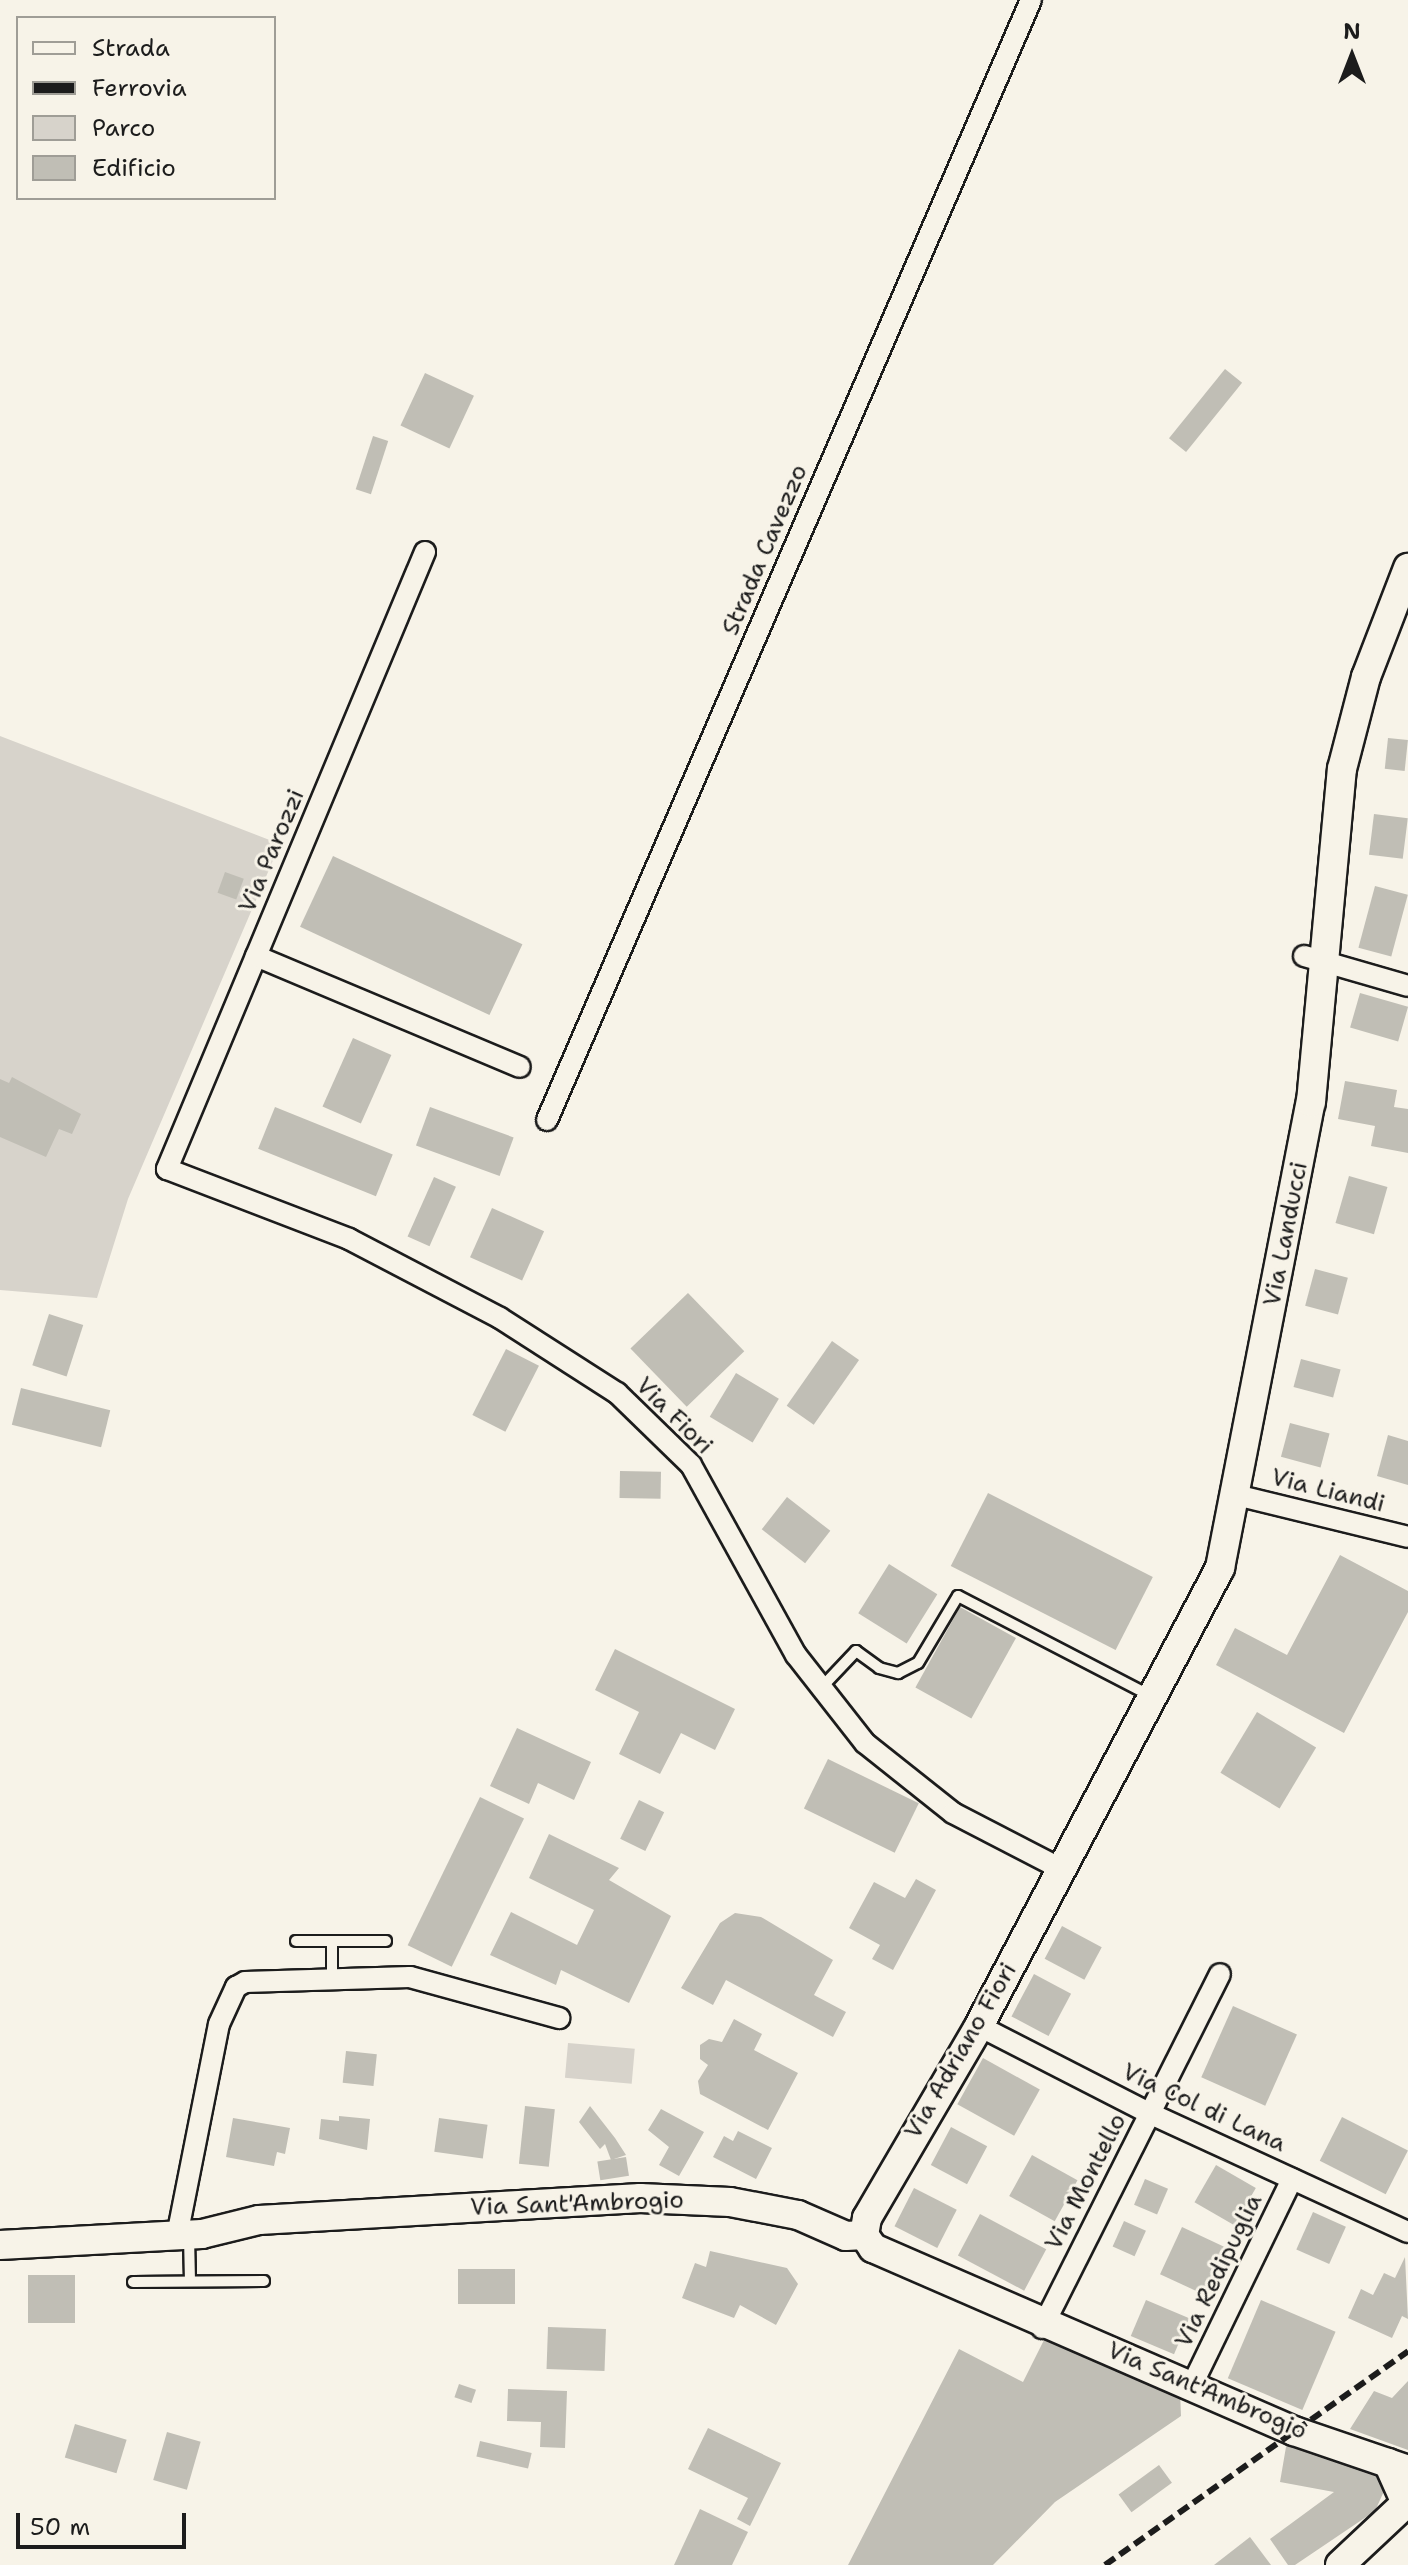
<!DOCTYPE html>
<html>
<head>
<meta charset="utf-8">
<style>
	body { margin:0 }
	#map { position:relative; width:1408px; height:2565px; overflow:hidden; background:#f7f3e8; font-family:"Shantell Sans",sans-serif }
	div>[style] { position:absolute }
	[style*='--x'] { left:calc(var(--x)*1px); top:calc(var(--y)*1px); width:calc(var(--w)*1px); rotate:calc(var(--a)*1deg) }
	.green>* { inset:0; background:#d7d3cb; transform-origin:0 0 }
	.building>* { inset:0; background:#c0beb5; transform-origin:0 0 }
	.roads { filter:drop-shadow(2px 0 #1c1c1c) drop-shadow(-2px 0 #1c1c1c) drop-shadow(0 2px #1c1c1c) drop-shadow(0 -2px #1c1c1c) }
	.lane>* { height:10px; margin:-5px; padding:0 5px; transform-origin:5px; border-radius:5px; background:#f7f3e8 }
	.street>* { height:20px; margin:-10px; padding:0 10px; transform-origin:10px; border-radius:10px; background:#f7f3e8 }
	.secondary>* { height:28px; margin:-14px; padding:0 14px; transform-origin:14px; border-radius:14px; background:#f7f3e8 }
	.rail>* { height:6px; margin-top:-3px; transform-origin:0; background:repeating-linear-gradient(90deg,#1c1c1c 0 12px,transparent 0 18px) }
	span { translate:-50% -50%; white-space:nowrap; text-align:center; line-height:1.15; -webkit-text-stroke:6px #f7f3e8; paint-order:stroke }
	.street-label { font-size:24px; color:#1c1c1c }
	.legend { position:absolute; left:16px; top:16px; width:260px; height:184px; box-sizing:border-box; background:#f7f3e8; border:2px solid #9f9d96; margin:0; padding:10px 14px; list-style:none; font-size:24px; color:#1c1c1c }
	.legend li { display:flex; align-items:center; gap:16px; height:40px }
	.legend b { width:40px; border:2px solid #9f9d96 }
	.north { position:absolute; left:1312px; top:16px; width:80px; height:80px; -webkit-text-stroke:6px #f7f3e8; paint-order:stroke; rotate:0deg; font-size:22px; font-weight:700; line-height:32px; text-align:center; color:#1c1c1c }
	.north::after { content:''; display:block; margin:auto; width:28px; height:36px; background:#1c1c1c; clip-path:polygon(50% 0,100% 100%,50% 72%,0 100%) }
	.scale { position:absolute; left:16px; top:2513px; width:170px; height:36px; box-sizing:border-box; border:4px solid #1c1c1c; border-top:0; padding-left:10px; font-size:24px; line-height:28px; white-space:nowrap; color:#1c1c1c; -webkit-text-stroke:6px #f7f3e8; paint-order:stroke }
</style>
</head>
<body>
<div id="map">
	<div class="green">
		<div style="clip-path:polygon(0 736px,280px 844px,128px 1199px,97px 1298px,0 1290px)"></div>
		<div style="left:568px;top:2043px;width:67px;height:35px;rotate:5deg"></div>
	</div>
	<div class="building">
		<div style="left:1225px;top:369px;width:22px;height:89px;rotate:39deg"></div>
		<div style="left:425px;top:373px;width:54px;height:58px;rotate:25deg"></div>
		<div style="left:373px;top:436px;width:16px;height:56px;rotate:18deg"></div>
		<div style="left:1388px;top:738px;width:20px;height:31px;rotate:6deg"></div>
		<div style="left:1374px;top:814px;width:34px;height:41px;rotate:7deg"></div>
		<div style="left:333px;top:856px;width:209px;height:78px;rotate:25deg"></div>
		<div style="left:225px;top:872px;width:20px;height:22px;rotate:20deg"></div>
		<div style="left:1375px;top:886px;width:34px;height:64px;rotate:15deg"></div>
		<div style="left:1360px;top:993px;width:50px;height:36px;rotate:16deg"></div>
		<div style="left:353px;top:1038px;width:42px;height:75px;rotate:24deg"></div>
		<div style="clip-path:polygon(12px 1077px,81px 1114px,72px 1134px,59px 1129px,46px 1157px,0 1137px,0 1079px,9px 1083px)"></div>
		<div style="clip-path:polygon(1345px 1081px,1397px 1090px,1394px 1107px,1408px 1109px,1408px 1153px,1371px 1146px,1375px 1126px,1338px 1119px)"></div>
		<div style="left:275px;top:1107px;width:127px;height:45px;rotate:22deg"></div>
		<div style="left:430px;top:1107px;width:89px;height:41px;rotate:20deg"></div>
		<div style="left:1349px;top:1176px;width:40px;height:49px;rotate:16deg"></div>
		<div style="left:434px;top:1177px;width:24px;height:65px;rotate:24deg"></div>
		<div style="left:492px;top:1208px;width:57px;height:54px;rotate:24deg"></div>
		<div style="left:1315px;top:1269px;width:34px;height:38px;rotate:15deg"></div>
		<div style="left:688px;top:1293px;width:81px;height:80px;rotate:46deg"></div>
		<div style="left:49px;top:1314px;width:36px;height:54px;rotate:18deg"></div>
		<div style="left:832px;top:1341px;width:33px;height:79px;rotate:35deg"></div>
		<div style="left:506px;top:1349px;width:37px;height:74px;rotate:27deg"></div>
		<div style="left:1301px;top:1359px;width:41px;height:29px;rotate:15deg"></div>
		<div style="left:736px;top:1373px;width:50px;height:51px;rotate:31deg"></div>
		<div style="left:21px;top:1388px;width:92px;height:38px;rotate:14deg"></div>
		<div style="left:1290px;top:1423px;width:41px;height:35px;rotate:15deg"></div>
		<div style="clip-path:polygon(1388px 1435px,1408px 1441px,1408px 1485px,1377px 1476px)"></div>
		<div style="left:620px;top:1471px;width:41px;height:27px;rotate:1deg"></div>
		<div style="left:988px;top:1493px;width:185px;height:82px;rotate:27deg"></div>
		<div style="left:787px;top:1497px;width:55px;height:41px;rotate:38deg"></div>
		<div style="clip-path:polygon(1340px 1555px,1408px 1591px,1408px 1612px,1344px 1733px,1216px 1665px,1235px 1628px,1287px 1655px)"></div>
		<div style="left:889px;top:1564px;width:57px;height:58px;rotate:32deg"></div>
		<div style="left:960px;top:1607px;width:64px;height:92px;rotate:29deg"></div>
		<div style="clip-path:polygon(615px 1649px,735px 1709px,715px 1750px,681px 1733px,660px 1774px,619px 1754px,639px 1712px,595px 1690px)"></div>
		<div style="left:1257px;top:1712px;width:69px;height:71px;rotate:31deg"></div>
		<div style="clip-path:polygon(517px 1728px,591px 1762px,574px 1800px,538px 1783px,529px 1804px,490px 1786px)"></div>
		<div style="left:828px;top:1759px;width:101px;height:55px;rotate:26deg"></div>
		<div style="left:480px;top:1797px;width:49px;height:165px;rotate:26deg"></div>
		<div style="left:639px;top:1800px;width:28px;height:43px;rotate:26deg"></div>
		<div style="clip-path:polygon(549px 1834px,619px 1868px,609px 1880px,671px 1916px,629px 2003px,561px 1970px,556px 1985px,490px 1955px,511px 1912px,577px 1945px,594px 1910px,529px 1878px)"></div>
		<div style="clip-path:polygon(916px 1879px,936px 1890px,893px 1970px,872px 1959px,880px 1945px,849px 1928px,874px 1882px,905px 1898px)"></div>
		<div style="clip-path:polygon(735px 1913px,761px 1917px,833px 1960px,814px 1995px,846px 2012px,833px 2037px,726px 1980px,713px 2005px,681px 1988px,720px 1923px)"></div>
		<div style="left:1062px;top:1926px;width:45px;height:37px;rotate:28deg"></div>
		<div style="left:1034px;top:1974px;width:42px;height:48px;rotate:28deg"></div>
		<div style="left:1233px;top:2006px;width:70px;height:78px;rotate:24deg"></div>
		<div style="clip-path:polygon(734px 2019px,762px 2034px,754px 2050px,798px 2073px,768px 2130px,700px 2094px,698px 2081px,708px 2065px,700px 2059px,700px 2045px,709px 2039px,722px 2042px)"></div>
		<div style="left:346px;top:2051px;width:31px;height:32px;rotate:6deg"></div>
		<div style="left:983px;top:2058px;width:65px;height:53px;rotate:29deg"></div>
		<div style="left:525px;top:2106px;width:30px;height:58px;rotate:6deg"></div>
		<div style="clip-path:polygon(590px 2106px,615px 2138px,626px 2155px,611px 2160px,605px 2144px,600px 2149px,579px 2122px)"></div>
		<div style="clip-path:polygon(661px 2109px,704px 2132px,679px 2176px,659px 2165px,669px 2147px,648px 2130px)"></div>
		<div style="clip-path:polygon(339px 2116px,370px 2119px,367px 2150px,319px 2139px,321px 2119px,339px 2121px)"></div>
		<div style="left:1342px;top:2117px;width:74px;height:49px;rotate:27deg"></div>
		<div style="clip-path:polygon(233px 2118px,290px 2128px,285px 2154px,277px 2152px,274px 2166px,226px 2157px)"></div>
		<div style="left:439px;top:2118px;width:49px;height:34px;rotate:8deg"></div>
		<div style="left:951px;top:2127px;width:41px;height:43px;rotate:28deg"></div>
		<div style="clip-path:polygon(738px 2131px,772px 2148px,756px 2179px,713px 2157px,724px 2136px,733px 2141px)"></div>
		<div style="left:1032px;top:2155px;width:52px;height:47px;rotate:29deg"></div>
		<div style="left:626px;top:2157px;width:19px;height:29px;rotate:81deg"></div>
		<div style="left:1216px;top:2165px;width:46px;height:43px;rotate:30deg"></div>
		<div style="left:1145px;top:2179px;width:25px;height:28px;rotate:23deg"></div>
		<div style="left:914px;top:2188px;width:48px;height:43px;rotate:27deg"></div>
		<div style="left:1313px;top:2212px;width:36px;height:41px;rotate:24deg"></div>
		<div style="left:980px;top:2214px;width:75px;height:47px;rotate:28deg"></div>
		<div style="left:1124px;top:2221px;width:24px;height:28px;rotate:24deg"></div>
		<div style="left:1182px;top:2227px;width:50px;height:52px;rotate:25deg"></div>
		<div style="clip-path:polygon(710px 2251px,787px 2268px,798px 2284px,776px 2325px,740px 2305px,734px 2318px,682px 2298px,695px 2263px,706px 2267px)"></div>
		<div style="clip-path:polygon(1405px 2257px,1408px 2319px,1402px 2316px,1392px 2338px,1348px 2318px,1361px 2289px,1373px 2295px,1384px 2273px,1395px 2278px)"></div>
		<div style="left:458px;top:2269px;width:57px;height:35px"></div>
		<div style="left:28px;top:2275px;width:47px;height:48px"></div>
		<div style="left:1146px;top:2300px;width:47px;height:39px;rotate:23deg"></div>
		<div style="left:1261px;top:2300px;width:81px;height:85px;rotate:23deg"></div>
		<div style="left:548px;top:2327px;width:58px;height:42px;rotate:2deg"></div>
		<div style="clip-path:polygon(1048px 2332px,1180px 2390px,1181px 2416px,1055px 2502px,993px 2565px,848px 2565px,959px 2349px,1023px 2382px)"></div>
		<div style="clip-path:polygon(1408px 2381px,1408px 2450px,1350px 2429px,1374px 2391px,1392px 2398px)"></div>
		<div style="left:459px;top:2384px;width:18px;height:14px;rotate:19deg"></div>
		<div style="clip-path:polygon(508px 2389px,567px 2391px,565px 2448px,540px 2447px,541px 2422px,507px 2421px)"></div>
		<div style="left:75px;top:2424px;width:54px;height:35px;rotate:17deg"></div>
		<div style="clip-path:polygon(708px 2428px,781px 2463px,750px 2526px,737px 2519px,748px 2498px,688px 2469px)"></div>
		<div style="left:167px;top:2432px;width:35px;height:50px;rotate:16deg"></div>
		<div style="left:480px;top:2441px;width:53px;height:16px;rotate:13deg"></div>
		<div style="clip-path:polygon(1287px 2441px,1381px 2469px,1385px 2489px,1375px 2511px,1295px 2565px,1288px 2565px,1270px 2539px,1334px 2492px,1280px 2482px)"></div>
		<div style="left:1159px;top:2465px;width:22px;height:50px;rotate:54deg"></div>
		<div style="clip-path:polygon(700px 2509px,748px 2532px,732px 2565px,674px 2565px)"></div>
		<div style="clip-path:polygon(1250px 2537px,1271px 2565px,1214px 2565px)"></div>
	</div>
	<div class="roads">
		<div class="lane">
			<div style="--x:821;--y:1688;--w:51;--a:-46.6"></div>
			<div style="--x:856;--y:1651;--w:29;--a:36"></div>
			<div style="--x:879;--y:1668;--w:20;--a:15"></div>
			<div style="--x:898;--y:1673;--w:22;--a:-27"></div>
			<div style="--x:918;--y:1663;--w:78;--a:-59.2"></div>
			<div style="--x:958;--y:1596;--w:217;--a:27.4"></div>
			<div style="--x:296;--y:1941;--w:90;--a:0"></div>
			<div style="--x:332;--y:1941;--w:38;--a:90"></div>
			<div style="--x:189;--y:2237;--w:44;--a:88.7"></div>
			<div style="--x:133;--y:2282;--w:131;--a:-0.4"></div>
		</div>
		<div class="street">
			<div style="--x:425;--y:552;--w:669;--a:112.69"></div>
			<div style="--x:167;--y:1169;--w:195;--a:21"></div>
			<div style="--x:349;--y:1239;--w:170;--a:27.6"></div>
			<div style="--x:500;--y:1318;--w:139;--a:32.7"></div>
			<div style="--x:617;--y:1393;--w:103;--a:44.2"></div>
			<div style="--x:691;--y:1465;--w:217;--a:61.1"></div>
			<div style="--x:796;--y:1655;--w:112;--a:51.9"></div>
			<div style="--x:865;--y:1743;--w:112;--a:38.5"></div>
			<div style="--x:953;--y:1813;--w:122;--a:27.4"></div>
			<div style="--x:256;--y:956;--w:286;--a:22.8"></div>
			<div style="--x:1304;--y:956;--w:108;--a:16.1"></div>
			<div style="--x:547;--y:1120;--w:1220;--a:-66.63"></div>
			<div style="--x:1236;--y:1495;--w:177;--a:13.7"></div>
			<div style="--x:979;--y:2026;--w:191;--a:27.1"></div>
			<div style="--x:1149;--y:2113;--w:285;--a:24.7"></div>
			<div style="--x:177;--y:2236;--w:216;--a:-78.8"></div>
			<div style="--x:219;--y:2024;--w:41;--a:-65.3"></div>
			<div style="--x:236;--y:1987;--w:10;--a:-29"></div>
			<div style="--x:245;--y:1982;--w:165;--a:-1.7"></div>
			<div style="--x:410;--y:1977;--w:155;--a:15.4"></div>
			<div style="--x:1042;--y:2328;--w:396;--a:-63.3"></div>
			<div style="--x:1192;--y:2385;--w:229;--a:-64.1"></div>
		</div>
		<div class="secondary">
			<div style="--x:864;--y:2235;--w:17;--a:-80"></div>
			<div style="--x:867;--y:2218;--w:222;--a:-59.7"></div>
			<div style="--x:979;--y:2026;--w:518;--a:-62.25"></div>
			<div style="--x:1220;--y:1568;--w:475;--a:-79"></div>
			<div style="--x:1311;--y:1102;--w:334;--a:-84.7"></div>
			<div style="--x:1342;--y:769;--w:95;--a:-75.4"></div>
			<div style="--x:1366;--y:677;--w:117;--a:-68.9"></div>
			<div style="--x:864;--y:2235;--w:16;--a:55"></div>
			<div style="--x:873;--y:2248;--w:459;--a:23.5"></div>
			<div style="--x:1294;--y:2431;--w:120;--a:18.9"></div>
			<div style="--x:0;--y:2245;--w:202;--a:-3.1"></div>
			<div style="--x:202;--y:2234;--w:59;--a:-13.8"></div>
			<div style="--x:259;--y:2220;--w:382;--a:-3.3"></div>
			<div style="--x:640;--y:2198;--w:90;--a:2.5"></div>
			<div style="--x:730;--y:2202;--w:69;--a:10.8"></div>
			<div style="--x:798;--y:2215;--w:52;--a:23.6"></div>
			<div style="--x:846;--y:2236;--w:18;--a:-3"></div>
			<div style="--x:1340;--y:2565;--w:91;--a:-43.2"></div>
			<div style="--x:1406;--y:2503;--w:44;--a:-114.2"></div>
		</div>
	</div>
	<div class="rail">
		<div style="--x:1105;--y:2565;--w:371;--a:-35.2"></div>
	</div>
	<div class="street-label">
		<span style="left:765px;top:550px;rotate:-67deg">Strada Cavezzo</span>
		<span style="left:272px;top:851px;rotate:-67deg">Via Parozzi</span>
		<span style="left:1286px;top:1234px;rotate:-79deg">Via Landucci</span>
		<span style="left:674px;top:1416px;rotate:45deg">Via Fiori</span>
		<span style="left:1328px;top:1491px;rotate:14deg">Via Liandi</span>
		<span style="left:961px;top:2051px;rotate:-60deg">Via Adriano Fiori</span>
		<span style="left:1204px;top:2108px;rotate:25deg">Via Col di Lana</span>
		<span style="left:1086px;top:2182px;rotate:-63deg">Via Montello</span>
		<span style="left:577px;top:2204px;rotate:-2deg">Via Sant'Ambrogio</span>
		<span style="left:1219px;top:2271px;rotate:-64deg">Via Redipuglia</span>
		<span style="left:1207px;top:2391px;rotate:23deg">Via Sant'Ambrogio</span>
	</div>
	<ul class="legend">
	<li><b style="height:10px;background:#f7f3e8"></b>Strada</li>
	<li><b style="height:10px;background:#1c1c1c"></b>Ferrovia</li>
	<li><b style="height:22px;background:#d7d3cb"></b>Parco</li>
	<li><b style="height:22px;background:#c0beb5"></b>Edificio</li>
	</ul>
	<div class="north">N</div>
	<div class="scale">50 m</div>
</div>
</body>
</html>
